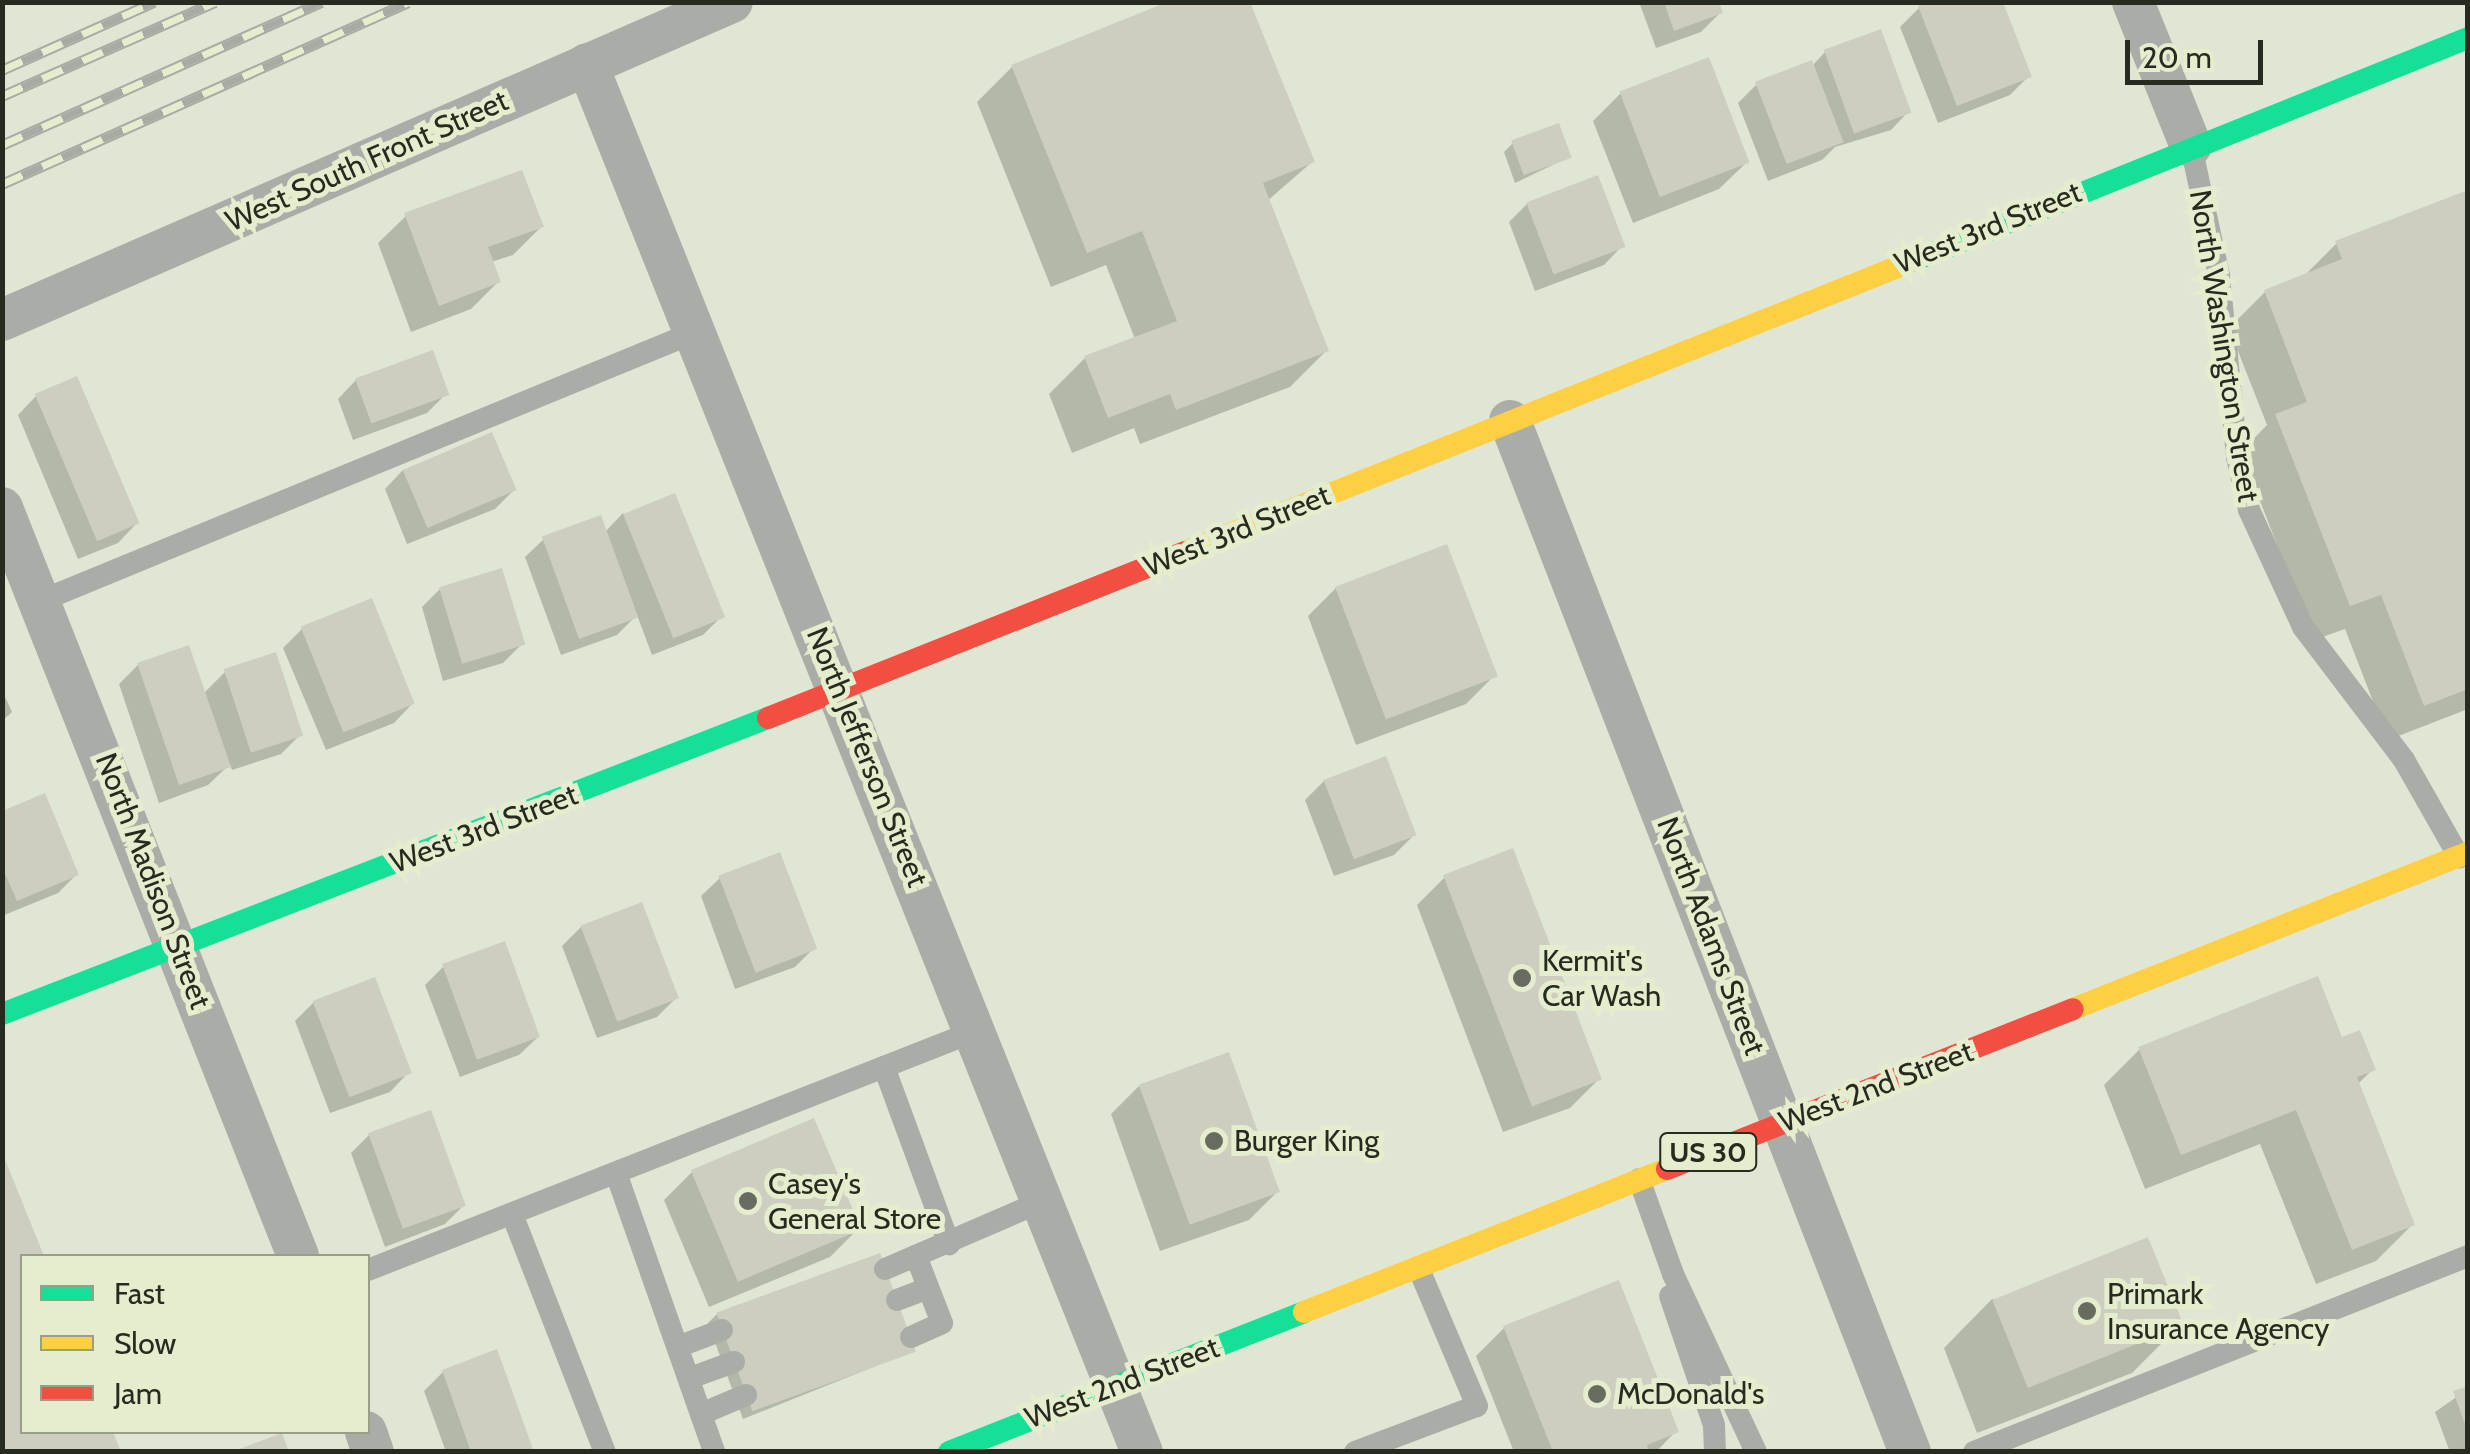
<!DOCTYPE html>
<html>
<head>
<meta charset="utf-8">
<style>
	body { margin:0 }
	#map { position:relative; width:2470px; height:1454px; overflow:hidden; background:#e0e6d4; font-family:Cabin,sans-serif }
	div>[style] { position:absolute }
	[style*='--x'] { left:calc(var(--x)*1px); top:calc(var(--y)*1px); width:calc(var(--w)*1px); rotate:calc(var(--a)*1deg) }
	.shadow>* { inset:0; background:#0003 }
	.building>* { inset:0; background:#cdcebf; transform-origin:0 0 }
	.lane>* { height:22px; margin:-11px; padding:0 11px; transform-origin:11px; border-radius:11px; background:#a9aca7 }
	.street>* { height:42px; margin:-21px; padding:0 21px; transform-origin:21px; border-radius:21px; background:#a9aca7 }
	.fast>* { height:22px; margin:-11px; padding:0 11px; transform-origin:11px; border-radius:11px; background:#16e098 }
	.slow>* { height:22px; margin:-11px; padding:0 11px; transform-origin:11px; border-radius:11px; background:#ffcf43 }
	.jam>* { height:22px; margin:-11px; padding:0 11px; transform-origin:11px; border-radius:11px; background:#f24e42 }
	.rail>* { height:11px; margin-top:-5.5px; transform-origin:0; background:repeating-linear-gradient(90deg,#e4edcd 0 22px,#a8aba3 0 44px); box-sizing:border-box; border-block:2px solid #a8aba3 }
	.dots>* { width:28px; height:28px; translate:-50% -50%; box-sizing:border-box; border:5px solid #e4edcd; border-radius:50% }
	span { translate:-50% -50%; white-space:nowrap; text-align:center; line-height:1.15; -webkit-text-stroke:10px #e4edcd; paint-order:stroke }
	.shield-label span { padding:2px 8px; background:#e4edcd; border:2px solid; border-radius:8px; -webkit-text-stroke-width:0 }
	.shield-label { font-size:28px; color:#272a1e; font-weight:700 }
	.street-label { font-size:30px; color:#272a1e }
	.poi-label { font-size:30px; color:#272a1e }
	.left { translate:0 -50%; text-align:left }
	.frame { position:absolute; inset:0; border:5px solid #272a1e; pointer-events:none }
	.legend { position:absolute; left:20px; top:1254px; width:350px; height:180px; box-sizing:border-box; background:#e4edcd; border:2px solid #989f87; margin:0; padding:12px 18px; list-style:none; font-size:30px; color:#272a1e }
	.legend li { display:flex; align-items:center; gap:20px; height:50px }
	.legend b { width:50px; border:2px solid #989f87 }
	.scale { position:absolute; left:2125px; top:40px; width:138px; height:45px; box-sizing:border-box; border:5px solid #272a1e; border-top:0; padding-left:12px; font-size:30px; line-height:35px; white-space:nowrap; color:#272a1e; -webkit-text-stroke:8px #e4edcd; paint-order:stroke }
</style>
</head>
<body>
<div id="map">
	<div class="shadow">
		<div style="clip-path:polygon(1639px 2px,1716px 2px,1720px 13px,1701px 32px,1656px 48px)"></div>
		<div style="clip-path:polygon(1919px 8px,2029px 76px,2010px 95px,1938px 123px,1900px 27px)"></div>
		<div style="clip-path:polygon(1825px 52px,1909px 111px,1891px 130px,1835px 147px,1822px 160px,1768px 181px,1738px 103px,1757px 84px,1812px 66px)"></div>
		<div style="clip-path:polygon(1012px 67px,1312px 162px,1267px 201px,1326px 351px,1290px 387px,1140px 444px,1134px 428px,1072px 453px,1049px 394px,1085px 358px,1135px 339px,1106px 265px,1051px 287px,977px 102px)"></div>
		<div style="clip-path:polygon(1621px 93px,1747px 162px,1719px 189px,1633px 223px,1593px 121px)"></div>
		<div style="clip-path:polygon(1513px 143px,1569px 157px,1515px 183px,1504px 152px)"></div>
		<div style="clip-path:polygon(2468px 192px,2468px 709px,2388px 740px,2345px 629px,2314px 640px,2241px 452px,2267px 425px,2229px 328px,2265px 292px,2302px 278px,2337px 243px)"></div>
		<div style="clip-path:polygon(1528px 203px,1622px 246px,1604px 265px,1535px 291px,1509px 222px)"></div>
		<div style="clip-path:polygon(406px 216px,541px 227px,513px 255px,491px 262px,499px 281px,471px 309px,411px 332px,378px 243px)"></div>
		<div style="clip-path:polygon(356px 380px,446px 394px,427px 413px,353px 440px,338px 399px)"></div>
		<div style="clip-path:polygon(36px 396px,136px 524px,118px 543px,78px 559px,18px 415px)"></div>
		<div style="clip-path:polygon(403px 470px,514px 490px,495px 509px,407px 544px,385px 489px)"></div>
		<div style="clip-path:polygon(623px 513px,722px 616px,703px 635px,652px 655px,637px 615px,617px 635px,561px 655px,525px 557px,544px 539px,605px 532px)"></div>
		<div style="clip-path:polygon(1336px 588px,1494px 676px,1466px 704px,1356px 745px,1308px 616px)"></div>
		<div style="clip-path:polygon(440px 589px,522px 644px,503px 663px,443px 681px,422px 607px)"></div>
		<div style="clip-path:polygon(302px 629px,412px 704px,394px 723px,326px 750px,283px 648px)"></div>
		<div style="clip-path:polygon(138px 665px,203px 694px,225px 672px,300px 735px,281px 754px,232px 770px,230px 764px,208px 785px,159px 803px,119px 684px)"></div>
		<div style="clip-path:polygon(2px 690px,12px 712px,2px 721px)"></div>
		<div style="clip-path:polygon(1324px 781px,1413px 836px,1394px 855px,1334px 876px,1305px 800px)"></div>
		<div style="clip-path:polygon(2px 813px,76px 875px,58px 893px,2px 916px)"></div>
		<div style="clip-path:polygon(1445px 877px,1598px 1080px,1570px 1108px,1503px 1132px,1417px 905px)"></div>
		<div style="clip-path:polygon(720px 878px,814px 948px,795px 967px,735px 989px,701px 896px)"></div>
		<div style="clip-path:polygon(581px 927px,676px 998px,657px 1017px,597px 1038px,562px 946px)"></div>
		<div style="clip-path:polygon(444px 966px,538px 1037px,519px 1055px,460px 1077px,425px 985px)"></div>
		<div style="clip-path:polygon(314px 1002px,408px 1073px,390px 1092px,330px 1113px,295px 1021px)"></div>
		<div style="clip-path:polygon(2341px 1040px,2373px 1069px,2357px 1085px,2412px 1225px,2376px 1261px,2316px 1284px,2260px 1144px,2145px 1189px,2104px 1085px,2140px 1049px)"></div>
		<div style="clip-path:polygon(1139px 1086px,1277px 1192px,1249px 1220px,1160px 1251px,1111px 1114px)"></div>
		<div style="clip-path:polygon(369px 1135px,464px 1205px,445px 1224px,385px 1247px,351px 1153px)"></div>
		<div style="clip-path:polygon(2px 1159px,41px 1256px,22px 1256px,22px 1432px,110px 1432px,118px 1452px,2px 1452px)"></div>
		<div style="clip-path:polygon(692px 1172px,858px 1229px,830px 1257px,709px 1307px,664px 1200px)"></div>
		<div style="clip-path:polygon(1992px 1299px,2180px 1325px,2132px 1373px,1977px 1433px,1944px 1348px)"></div>
		<div style="clip-path:polygon(717px 1314px,913px 1351px,743px 1419px,708px 1323px)"></div>
		<div style="clip-path:polygon(1504px 1328px,1676px 1431px,1656px 1452px,1514px 1452px,1476px 1356px)"></div>
		<div style="clip-path:polygon(443px 1372px,531px 1452px,446px 1452px,424px 1391px)"></div>
		<div style="clip-path:polygon(2468px 1389px,2468px 1452px,2450px 1452px,2435px 1412px)"></div>
	</div>
	<div class="building">
		<div style="clip-path:polygon(1167px 2px,1250px 2px,1315px 162px,1263px 183px,1329px 351px,1176px 410px,1170px 394px,1108px 418px,1084px 356px,1177px 321px,1142px 231px,1087px 253px,1011px 65px)"></div>
		<div style="clip-path:polygon(1664px 2px,1719px 2px,1723px 13px,1674px 31px)"></div>
		<div style="clip-path:polygon(1927px 2px,2003px 2px,2032px 77px,1957px 106px,1918px 6px)"></div>
		<div style="left:1881px;top:29px;width:89px;height:61px;rotate:70deg"></div>
		<div style="left:1709px;top:57px;width:113px;height:96px;rotate:69deg"></div>
		<div style="left:1812px;top:60px;width:88px;height:61px;rotate:69deg"></div>
		<div style="left:1559px;top:123px;width:37px;height:51px;rotate:70deg"></div>
		<div style="clip-path:polygon(522px 170px,544px 227px,488px 247px,501px 282px,439px 306px,404px 213px)"></div>
		<div style="left:1598px;top:175px;width:77px;height:77px;rotate:69deg"></div>
		<div style="clip-path:polygon(2468px 190px,2468px 689px,2424px 706px,2381px 595px,2350px 606px,2275px 414px,2307px 402px,2264px 290px,2342px 259px,2335px 241px)"></div>
		<div style="left:433px;top:350px;width:48px;height:83px;rotate:70deg"></div>
		<div style="left:77px;top:376px;width:160px;height:46px;rotate:67deg"></div>
		<div style="left:492px;top:432px;width:63px;height:97px;rotate:67deg"></div>
		<div style="left:675px;top:493px;width:134px;height:56px;rotate:68deg"></div>
		<div style="left:601px;top:515px;width:109px;height:63px;rotate:70deg"></div>
		<div style="left:1447px;top:544px;width:142px;height:120px;rotate:69deg"></div>
		<div style="left:502px;top:568px;width:80px;height:66px;rotate:73deg"></div>
		<div style="left:372px;top:598px;width:114px;height:77px;rotate:68deg"></div>
		<div style="left:189px;top:645px;width:129px;height:55px;rotate:71deg"></div>
		<div style="left:276px;top:652px;width:88px;height:55px;rotate:72deg"></div>
		<div style="left:1386px;top:756px;width:85px;height:67px;rotate:69deg"></div>
		<div style="clip-path:polygon(45px 793px,79px 875px,17px 901px,2px 867px,2px 811px)"></div>
		<div style="left:1513px;top:848px;width:248px;height:75px;rotate:69deg"></div>
		<div style="left:780px;top:852px;width:104px;height:66px;rotate:69deg"></div>
		<div style="left:642px;top:902px;width:103px;height:66px;rotate:69deg"></div>
		<div style="left:505px;top:941px;width:102px;height:67px;rotate:70deg"></div>
		<div style="clip-path:polygon(2318px 976px,2342px 1037px,2360px 1030px,2376px 1070px,2357px 1077px,2415px 1225px,2352px 1250px,2296px 1110px,2181px 1155px,2138px 1047px)"></div>
		<div style="left:375px;top:977px;width:103px;height:67px;rotate:69deg"></div>
		<div style="left:1229px;top:1052px;width:149px;height:96px;rotate:70deg"></div>
		<div style="left:431px;top:1110px;width:102px;height:67px;rotate:70deg"></div>
		<div style="left:814px;top:1118px;width:121px;height:134px;rotate:67deg"></div>
		<div style="clip-path:polygon(2px 1152px,44px 1256px,22px 1256px,22px 1432px,113px 1432px,121px 1452px,2px 1452px)"></div>
		<div style="left:2148px;top:1237px;width:95px;height:168px;rotate:68deg"></div>
		<div style="left:880px;top:1253px;width:105px;height:174px;rotate:70deg"></div>
		<div style="clip-path:polygon(1619px 1280px,1679px 1432px,1647px 1445px,1649px 1452px,1553px 1452px,1503px 1326px)"></div>
		<div style="clip-path:polygon(497px 1349px,534px 1452px,471px 1452px,442px 1370px)"></div>
		<div style="clip-path:polygon(2468px 1386px,2468px 1430px,2467px 1430px,2453px 1391px)"></div>
		<div style="clip-path:polygon(282px 1433px,289px 1452px,234px 1452px,234px 1451px)"></div>
	</div>
	<div class="lane">
		<div style="--x:2191;--y:146;--w:133;--a:77.8"></div>
		<div style="--x:2219;--y:276;--w:182;--a:84.3"></div>
		<div style="--x:2237;--y:457;--w:54;--a:77.2"></div>
		<div style="--x:2249;--y:510;--w:129;--a:65.2"></div>
		<div style="--x:2303;--y:627;--w:167;--a:52.8"></div>
		<div style="--x:2404;--y:760;--w:112;--a:60.4"></div>
		<div style="--x:43;--y:600;--w:705;--a:-22.34"></div>
		<div style="--x:884;--y:1067;--w:189;--a:69.8"></div>
		<div style="--x:616;--y:1173;--w:296;--a:70.6"></div>
		<div style="--x:1639;--y:1179;--w:101;--a:70.3"></div>
		<div style="--x:1673;--y:1274;--w:196;--a:65"></div>
		<div style="--x:512;--y:1214;--w:256;--a:68.7"></div>
		<div style="--x:885;--y:1269;--w:172;--a:-23.3"></div>
		<div style="--x:368;--y:1270;--w:652;--a:-21.49"></div>
		<div style="--x:1670;--y:1296;--w:136;--a:71.2"></div>
		<div style="--x:1714;--y:1425;--w:27;--a:88"></div>
		<div style="--x:897;--y:1300;--w:33;--a:-21"></div>
		<div style="--x:911;--y:1337;--w:34;--a:-24"></div>
		<div style="--x:942;--y:1323;--w:72;--a:-111.2"></div>
		<div style="--x:680;--y:1346;--w:45;--a:-20.9"></div>
		<div style="--x:690;--y:1378;--w:47;--a:-20"></div>
		<div style="--x:701;--y:1414;--w:49;--a:-22.9"></div>
		<div style="--x:1355;--y:1452;--w:130;--a:-20.7"></div>
		<div style="--x:1477;--y:1406;--w:151;--a:-113"></div>
		<div style="--x:1974;--y:1452;--w:531;--a:-21.64"></div>
	</div>
	<div class="street">
		<div style="--x:2133;--y:2;--w:155;--a:68.1"></div>
		<div style="--x:587;--y:64;--w:1495;--a:68.21"></div>
		<div style="--x:2;--y:320;--w:796;--a:-23.54"></div>
		<div style="--x:1510;--y:421;--w:1106;--a:68.8"></div>
		<div style="--x:2;--y:508;--w:804;--a:68.41"></div>
		<div style="--x:366;--y:1432;--w:21;--a:71"></div>
	</div>
	<div class="fast">
		<div style="--x:1910;--y:262;--w:601;--a:-21.87"></div>
		<div style="--x:2;--y:1014;--w:821;--a:-21.13"></div>
		<div style="--x:949;--y:1452;--w:382;--a:-21.5"></div>
	</div>
	<div class="slow">
		<div style="--x:1185;--y:552;--w:781;--a:-21.8"></div>
		<div style="--x:2073;--y:1009;--w:425;--a:-21.6"></div>
		<div style="--x:1304;--y:1312;--w:390;--a:-21.5"></div>
	</div>
	<div class="jam">
		<div style="--x:768;--y:718;--w:449;--a:-21.7"></div>
		<div style="--x:1667;--y:1169;--w:436;--a:-21.5"></div>
	</div>
	<div class="rail">
		<div style="--x:2;--y:70;--w:167;--a:-24.1"></div>
		<div style="--x:2;--y:96;--w:233;--a:-23.8"></div>
		<div style="--x:2;--y:145;--w:350;--a:-24.1"></div>
		<div style="--x:2;--y:184;--w:445;--a:-24.1"></div>
	</div>
	<div class="dots">
		<div style="left:1522px;top:978px;background:#686c5e"></div>
		<div style="left:1214px;top:1141px;background:#686c5e"></div>
		<div style="left:748px;top:1201px;background:#686c5e"></div>
		<div style="left:2087px;top:1311px;background:#686c5e"></div>
		<div style="left:1597px;top:1394px;background:#686c5e"></div>
	</div>
	<div class="shield-label">
		<span style="left:1708px;top:1152px">US 30</span>
	</div>
	<div class="street-label">
		<span style="left:367px;top:161px;rotate:-24deg">West South Front Street</span>
		<span style="left:1988px;top:228px;rotate:-22deg">West 3rd Street</span>
		<span style="left:2224px;top:346px;rotate:81deg">North Washington Street</span>
		<span style="left:1237px;top:531px;rotate:-22deg">West 3rd Street</span>
		<span style="left:867px;top:757px;rotate:68deg">North Jefferson Street</span>
		<span style="left:484px;top:829px;rotate:-21deg">West 3rd Street</span>
		<span style="left:153px;top:881px;rotate:69deg">North Madison Street</span>
		<span style="left:1711px;top:936px;rotate:69deg">North Adams Street</span>
		<span style="left:1876px;top:1087px;rotate:-21deg">West 2nd Street</span>
		<span style="left:1122px;top:1383px;rotate:-21deg">West 2nd Street</span>
	</div>
	<div class="poi-label">
		<span class="left" style="left:1542px;top:978px">Kermit's<br>Car Wash</span>
		<span class="left" style="left:1234px;top:1141px">Burger King</span>
		<span class="left" style="left:768px;top:1201px">Casey's<br>General Store</span>
		<span class="left" style="left:2107px;top:1311px">Primark<br>Insurance Agency</span>
		<span class="left" style="left:1617px;top:1394px">McDonald's</span>
	</div>
	<div class="frame"></div>
	<ul class="legend">
	<li><b style="height:12px;background:#16e098"></b>Fast</li>
	<li><b style="height:12px;background:#ffcf43"></b>Slow</li>
	<li><b style="height:12px;background:#f24e42"></b>Jam</li>
	</ul>
	<div class="scale">20 m</div>
</div>
</body>
</html>
